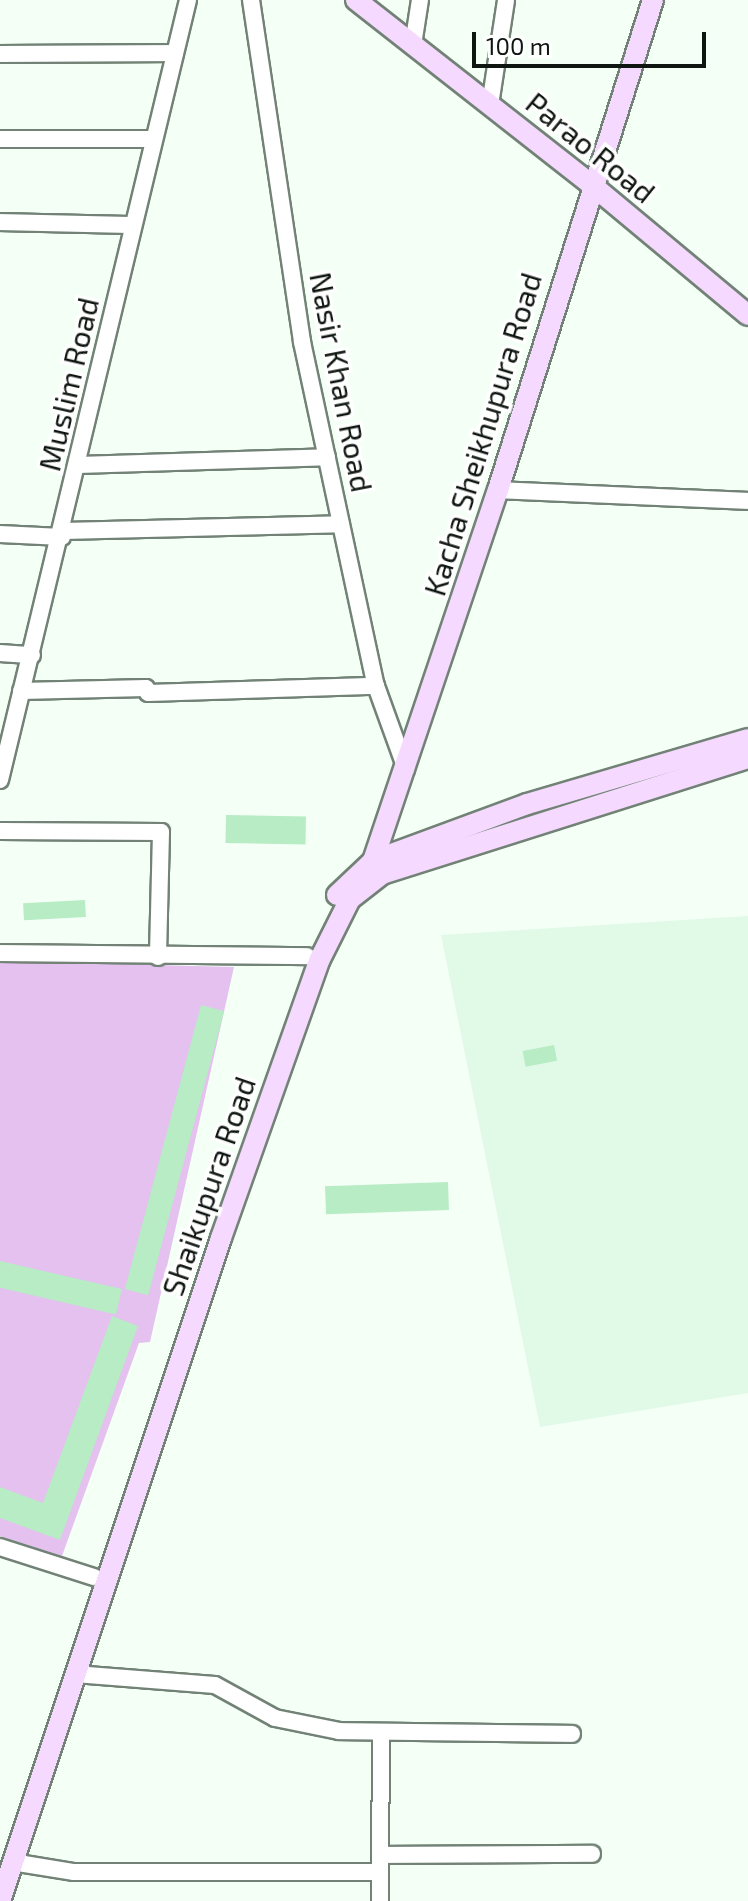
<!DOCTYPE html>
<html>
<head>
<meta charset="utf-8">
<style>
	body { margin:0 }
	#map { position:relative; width:748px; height:1901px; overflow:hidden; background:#f4fff6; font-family:"Exo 2",sans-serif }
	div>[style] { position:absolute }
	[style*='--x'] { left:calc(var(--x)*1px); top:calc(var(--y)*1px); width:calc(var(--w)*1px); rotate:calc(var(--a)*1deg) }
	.built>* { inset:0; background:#e1fae7 }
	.green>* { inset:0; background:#e4c1ef }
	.building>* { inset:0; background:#b7ecc5; transform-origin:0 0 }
	.roads { filter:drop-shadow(2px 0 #728276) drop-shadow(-2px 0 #728276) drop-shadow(0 2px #728276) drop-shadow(0 -2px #728276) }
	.minor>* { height:16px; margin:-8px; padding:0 8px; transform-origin:8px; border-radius:8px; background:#fff }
	.major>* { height:20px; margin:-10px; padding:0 10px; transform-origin:10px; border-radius:10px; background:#f5d9fe }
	span { translate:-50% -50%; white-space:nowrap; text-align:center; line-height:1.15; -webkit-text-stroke:7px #fff; paint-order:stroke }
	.street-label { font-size:30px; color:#0f1611 }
	.scale { position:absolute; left:472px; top:32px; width:234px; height:36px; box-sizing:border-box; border:4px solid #0f1611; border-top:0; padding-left:10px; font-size:24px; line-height:28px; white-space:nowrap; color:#0f1611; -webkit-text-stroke:6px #fff; paint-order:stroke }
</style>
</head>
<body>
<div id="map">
	<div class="built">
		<div style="clip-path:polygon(748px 916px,748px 1393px,540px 1427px,441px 935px)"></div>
	</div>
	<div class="green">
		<div style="clip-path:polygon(0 961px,234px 967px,150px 1342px,139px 1343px,62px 1556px,0 1536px)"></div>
	</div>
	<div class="building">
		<div style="left:226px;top:815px;width:80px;height:28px;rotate:1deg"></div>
		<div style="left:85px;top:900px;width:17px;height:62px;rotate:87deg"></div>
		<div style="left:201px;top:1005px;width:24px;height:294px;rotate:15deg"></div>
		<div style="left:554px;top:1045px;width:16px;height:32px;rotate:79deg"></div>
		<div style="left:448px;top:1182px;width:28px;height:123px;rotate:88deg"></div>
		<div style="left:0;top:1261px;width:125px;height:26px;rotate:13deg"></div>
		<div style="clip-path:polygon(112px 1316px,138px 1326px,60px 1540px,0 1518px,0 1487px,43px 1503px)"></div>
	</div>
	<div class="roads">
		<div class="minor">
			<div style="--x:251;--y:0;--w:346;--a:81.5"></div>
			<div style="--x:302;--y:342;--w:352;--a:77.9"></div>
			<div style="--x:376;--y:686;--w:88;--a:70.1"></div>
			<div style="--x:413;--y:45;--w:46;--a:-81.2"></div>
			<div style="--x:0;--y:54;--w:175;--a:-0.3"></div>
			<div style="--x:490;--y:105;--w:106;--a:-81.3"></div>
			<div style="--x:0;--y:139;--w:153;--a:0"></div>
			<div style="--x:0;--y:222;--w:133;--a:1.3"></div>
			<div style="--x:78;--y:465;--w:249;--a:-1.8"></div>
			<div style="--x:498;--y:490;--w:250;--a:2.5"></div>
			<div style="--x:63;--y:531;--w:278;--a:-1.4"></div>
			<div style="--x:0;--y:534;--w:62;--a:2.8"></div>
			<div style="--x:0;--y:653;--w:32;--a:4"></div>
			<div style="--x:21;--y:691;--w:125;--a:-1.4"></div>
			<div style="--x:146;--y:688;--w:5;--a:68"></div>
			<div style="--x:148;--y:693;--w:228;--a:-1.8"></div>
			<div style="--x:0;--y:780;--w:802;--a:-76.45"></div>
			<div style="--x:0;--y:831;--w:161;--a:0.4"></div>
			<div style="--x:161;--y:832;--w:125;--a:91.4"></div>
			<div style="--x:0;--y:953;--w:307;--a:0.6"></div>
			<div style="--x:0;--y:1547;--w:99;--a:17.7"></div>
			<div style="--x:75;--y:1674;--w:140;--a:4.5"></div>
			<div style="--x:215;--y:1685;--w:68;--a:28.8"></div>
			<div style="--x:275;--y:1718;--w:65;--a:11.5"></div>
			<div style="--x:339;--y:1731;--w:233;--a:0.7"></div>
			<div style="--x:380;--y:1855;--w:212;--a:-0.3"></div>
			<div style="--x:12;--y:1862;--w:63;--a:9.2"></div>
			<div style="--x:74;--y:1872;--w:306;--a:0"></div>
			<div style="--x:380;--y:1901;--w:167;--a:-89.7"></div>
		</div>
		<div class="major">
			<div style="--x:356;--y:0;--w:300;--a:38.1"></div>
			<div style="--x:592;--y:185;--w:203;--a:39.8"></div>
			<div style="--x:371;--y:867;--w:398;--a:-71.4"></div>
			<div style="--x:498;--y:490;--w:514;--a:-72.45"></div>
			<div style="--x:337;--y:895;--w:50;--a:-43.4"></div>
			<div style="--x:373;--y:861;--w:164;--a:-20.3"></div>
			<div style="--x:527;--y:804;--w:230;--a:-16.4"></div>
			<div style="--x:0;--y:1901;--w:699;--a:-71.57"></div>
			<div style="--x:221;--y:1238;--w:294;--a:-70.5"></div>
			<div style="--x:319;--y:961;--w:69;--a:-63.4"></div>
			<div style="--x:350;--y:899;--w:41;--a:-38"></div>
			<div style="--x:382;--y:874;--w:384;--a:-17.6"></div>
		</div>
	</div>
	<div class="street-label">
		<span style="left:591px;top:147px;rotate:39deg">Parao Road</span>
		<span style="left:342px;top:382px;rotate:79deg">Nasir Khan Road</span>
		<span style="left:68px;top:384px;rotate:-77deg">Muslim Road</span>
		<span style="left:482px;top:434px;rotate:-73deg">Kacha Sheikhupura Road</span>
		<span style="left:208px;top:1186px;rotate:-71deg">Shaikupura Road</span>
	</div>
	<div class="scale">100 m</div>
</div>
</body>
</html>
